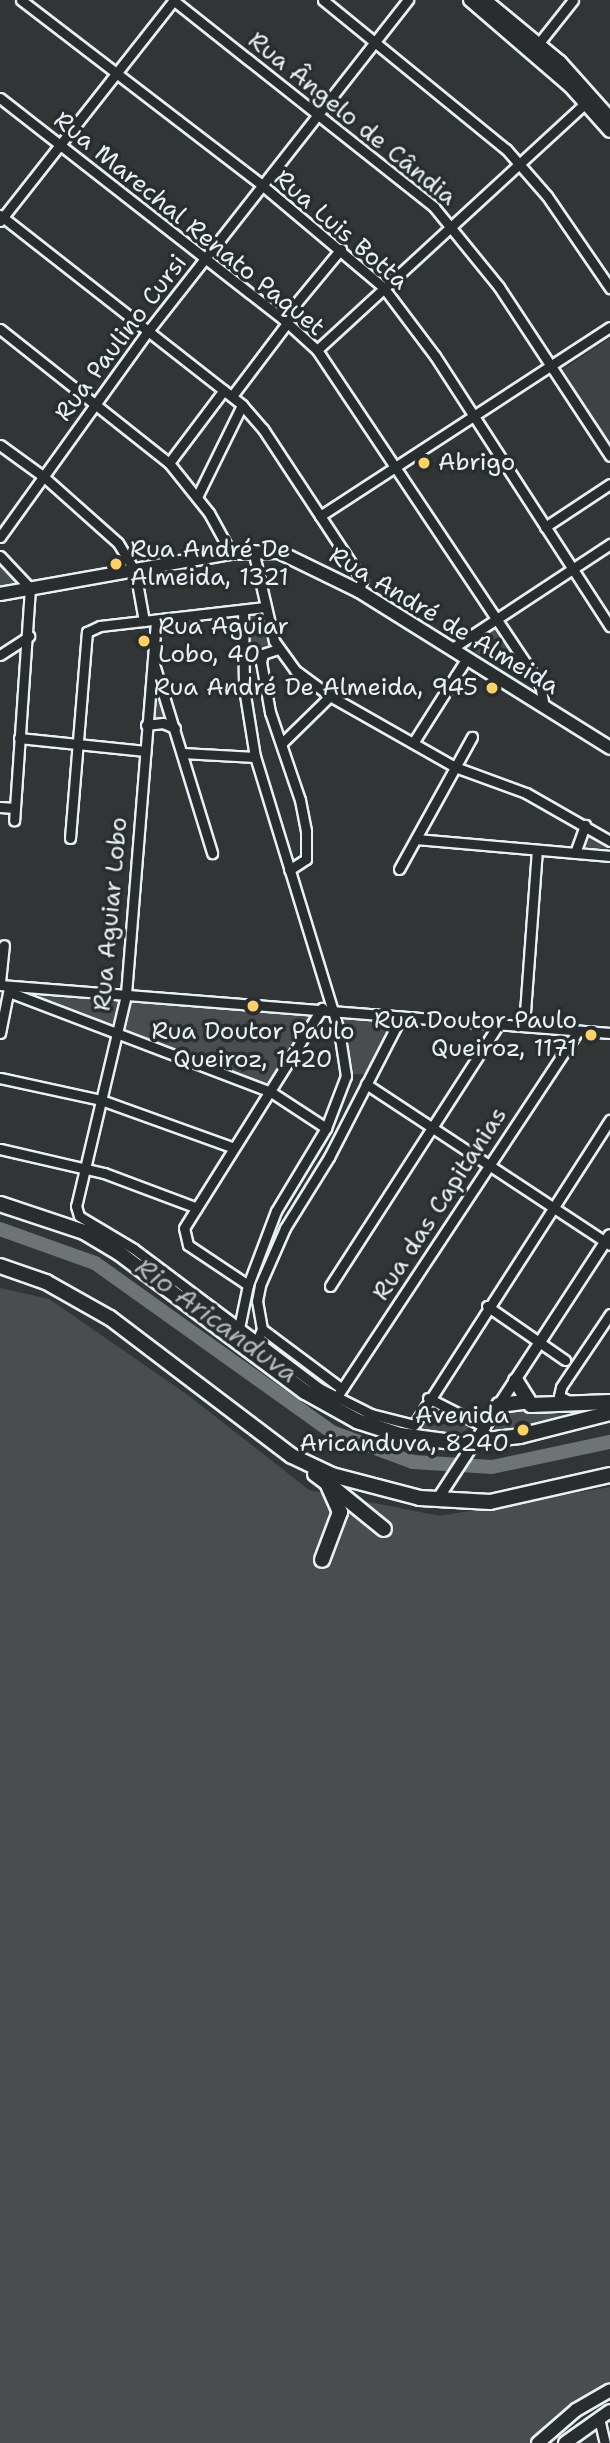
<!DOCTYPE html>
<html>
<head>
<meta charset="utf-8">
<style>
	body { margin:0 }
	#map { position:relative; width:610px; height:2443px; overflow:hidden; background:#323536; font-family:"Shantell Sans",sans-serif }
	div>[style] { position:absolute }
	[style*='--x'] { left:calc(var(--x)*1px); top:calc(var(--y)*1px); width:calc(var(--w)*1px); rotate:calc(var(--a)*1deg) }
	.built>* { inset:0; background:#3f4244 }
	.green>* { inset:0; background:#494d4f }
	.river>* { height:14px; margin:-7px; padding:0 7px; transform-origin:7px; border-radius:7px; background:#6e7376 }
	.roads { filter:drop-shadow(2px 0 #e8f1f8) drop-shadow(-2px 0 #e8f1f8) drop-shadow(0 2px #e8f1f8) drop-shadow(0 -2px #e8f1f8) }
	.minor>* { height:9px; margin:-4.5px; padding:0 4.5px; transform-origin:4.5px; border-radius:4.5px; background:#2a2d2e }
	.tertiary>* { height:10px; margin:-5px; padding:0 5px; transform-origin:5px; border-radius:5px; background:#2a2d2e }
	.secondary>* { height:12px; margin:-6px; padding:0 6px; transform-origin:6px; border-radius:6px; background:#2a2d2e }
	.trunk>* { height:14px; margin:-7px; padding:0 7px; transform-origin:7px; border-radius:7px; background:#2a2d2e }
	.dots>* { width:19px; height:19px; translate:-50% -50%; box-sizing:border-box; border:4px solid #2a2d2e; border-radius:50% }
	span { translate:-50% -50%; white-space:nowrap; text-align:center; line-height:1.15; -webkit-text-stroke:7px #2a2d2e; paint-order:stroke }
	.street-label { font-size:24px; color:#e8f1f8 }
	.poi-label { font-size:24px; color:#e8f1f8 }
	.left { translate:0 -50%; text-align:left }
	.right { translate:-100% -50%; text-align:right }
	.water-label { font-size:26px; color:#b1b8be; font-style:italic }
</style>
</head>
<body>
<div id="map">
	<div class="built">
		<div style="clip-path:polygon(610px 338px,610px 444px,562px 370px)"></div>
	</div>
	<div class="green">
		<div style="clip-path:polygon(0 559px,26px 584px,0 592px)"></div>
		<div style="clip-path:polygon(266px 613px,272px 642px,262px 650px,251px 649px,250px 614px)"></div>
		<div style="clip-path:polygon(497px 625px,511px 647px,531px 683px,465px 646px)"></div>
		<div style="clip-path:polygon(154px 674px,170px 722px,151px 723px)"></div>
		<div style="clip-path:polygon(589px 830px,610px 844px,610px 848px,580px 850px)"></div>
		<div style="clip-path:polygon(21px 990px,319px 1012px,271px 1086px)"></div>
		<div style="clip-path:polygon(340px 1015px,397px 1020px,367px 1074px,353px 1074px)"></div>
		<div style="clip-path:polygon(0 1288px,49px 1299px,188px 1395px,309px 1490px,440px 1516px,610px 1487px,610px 2384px,530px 2443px,0 2443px)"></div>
		<div style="clip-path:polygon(266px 1337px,330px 1383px,337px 1391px,325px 1387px,265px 1342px)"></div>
		<div style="clip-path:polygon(512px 1408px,568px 1415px,524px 1430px,493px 1432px,501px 1416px)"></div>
		<div style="clip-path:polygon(428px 1410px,441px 1413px,470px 1427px,458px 1436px,416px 1431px)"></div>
	</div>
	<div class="river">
		<div style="--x:0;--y:1229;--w:101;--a:19.7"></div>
		<div style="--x:95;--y:1263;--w:291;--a:35.5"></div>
		<div style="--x:332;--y:1432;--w:86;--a:20.3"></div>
		<div style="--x:413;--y:1462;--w:79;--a:3.6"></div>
		<div style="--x:492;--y:1467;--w:121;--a:-12"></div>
	</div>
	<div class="roads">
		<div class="minor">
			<div style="--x:21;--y:0;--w:305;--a:37.5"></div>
			<div style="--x:263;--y:186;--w:157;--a:40.1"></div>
			<div style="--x:383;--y:287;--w:86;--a:53"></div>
			<div style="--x:435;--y:356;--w:322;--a:57.1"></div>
			<div style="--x:173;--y:0;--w:333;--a:38.4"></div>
			<div style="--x:434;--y:207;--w:103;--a:50.9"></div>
			<div style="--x:499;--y:287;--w:202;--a:56.7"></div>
			<div style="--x:323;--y:0;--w:236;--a:39.2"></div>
			<div style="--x:506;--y:149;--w:62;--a:48.9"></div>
			<div style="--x:547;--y:196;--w:112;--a:55.6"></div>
			<div style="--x:535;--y:48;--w:61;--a:-51.6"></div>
			<div style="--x:0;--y:98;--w:359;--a:38"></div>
			<div style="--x:283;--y:319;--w:46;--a:42.4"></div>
			<div style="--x:317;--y:350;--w:402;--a:56.3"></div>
			<div style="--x:540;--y:684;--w:22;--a:80"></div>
			<div style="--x:0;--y:215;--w:308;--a:38.1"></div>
			<div style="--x:242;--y:405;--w:32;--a:49"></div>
			<div style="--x:263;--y:429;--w:181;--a:56.7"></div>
			<div style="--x:362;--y:580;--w:11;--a:105"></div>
			<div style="--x:0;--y:221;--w:281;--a:-51.8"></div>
			<div style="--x:283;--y:319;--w:91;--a:-50.4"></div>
			<div style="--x:0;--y:329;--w:216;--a:38.4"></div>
			<div style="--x:169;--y:463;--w:64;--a:51.3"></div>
			<div style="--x:209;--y:513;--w:46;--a:61.2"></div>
			<div style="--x:317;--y:350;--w:369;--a:-42.6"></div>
			<div style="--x:232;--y:396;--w:93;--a:-52.9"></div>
			<div style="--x:0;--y:445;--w:54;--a:36"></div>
			<div style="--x:44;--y:477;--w:99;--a:41.7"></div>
			<div style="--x:118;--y:543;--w:33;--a:59"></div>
			<div style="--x:135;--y:571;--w:51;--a:79.8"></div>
			<div style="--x:169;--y:463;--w:91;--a:-53"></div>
			<div style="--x:197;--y:497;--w:102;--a:-63.9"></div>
			<div style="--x:320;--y:516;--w:346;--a:-33.1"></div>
			<div style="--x:545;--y:527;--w:78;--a:-33.5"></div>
			<div style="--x:0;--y:537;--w:255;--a:-54.3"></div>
			<div style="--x:149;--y:330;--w:420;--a:-51.9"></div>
			<div style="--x:253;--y:550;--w:93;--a:77"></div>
			<div style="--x:274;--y:641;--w:36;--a:54"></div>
			<div style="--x:295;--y:670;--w:44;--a:36.6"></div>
			<div style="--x:330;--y:696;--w:144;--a:29.6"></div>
			<div style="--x:455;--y:767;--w:76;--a:20.1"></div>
			<div style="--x:526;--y:793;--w:97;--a:29.7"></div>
			<div style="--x:0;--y:556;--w:44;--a:46.8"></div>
			<div style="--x:30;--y:588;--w:233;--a:93.9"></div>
			<div style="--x:156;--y:621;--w:375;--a:94.6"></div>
			<div style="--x:126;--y:995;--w:217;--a:103.3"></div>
			<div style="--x:76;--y:1206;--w:10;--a:73"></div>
			<div style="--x:79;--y:1216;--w:64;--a:31"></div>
			<div style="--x:134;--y:1249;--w:231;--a:36.9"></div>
			<div style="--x:319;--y:1388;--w:58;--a:26.6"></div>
			<div style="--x:371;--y:1414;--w:44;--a:14.3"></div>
			<div style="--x:414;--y:1425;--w:363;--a:-57.3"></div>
			<div style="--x:278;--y:649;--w:16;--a:162"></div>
			<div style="--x:263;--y:654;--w:8;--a:104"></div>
			<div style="--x:261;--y:662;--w:51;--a:79.8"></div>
			<div style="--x:270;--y:712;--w:93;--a:71.2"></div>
			<div style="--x:300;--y:800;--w:32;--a:79"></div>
			<div style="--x:306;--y:831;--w:28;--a:90"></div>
			<div style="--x:306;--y:859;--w:20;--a:147"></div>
			<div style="--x:451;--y:649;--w:191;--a:-33.4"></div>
			<div style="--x:0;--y:655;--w:35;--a:-33"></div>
			<div style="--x:154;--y:664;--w:198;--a:72.9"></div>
			<div style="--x:146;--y:725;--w:17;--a:-7"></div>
			<div style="--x:163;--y:723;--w:13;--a:23"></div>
			<div style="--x:19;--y:738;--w:127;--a:5.9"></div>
			<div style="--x:282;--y:743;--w:67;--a:-44.4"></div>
			<div style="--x:413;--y:743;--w:101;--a:-57.6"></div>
			<div style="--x:182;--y:753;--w:73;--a:3.1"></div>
			<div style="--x:0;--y:807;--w:15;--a:4"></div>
			<div style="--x:70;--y:838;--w:207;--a:-85.3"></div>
			<div style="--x:87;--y:632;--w:14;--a:-25"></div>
			<div style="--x:100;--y:626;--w:166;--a:-6.6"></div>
			<div style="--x:416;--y:839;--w:195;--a:5"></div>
			<div style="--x:575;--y:853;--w:30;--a:-70"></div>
			<div style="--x:399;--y:869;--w:151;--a:-61.1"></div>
			<div style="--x:0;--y:982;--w:37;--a:-84"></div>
			<div style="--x:0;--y:985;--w:612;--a:4.5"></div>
			<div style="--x:9;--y:992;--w:280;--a:20.9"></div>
			<div style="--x:271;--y:1092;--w:66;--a:33.2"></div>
			<div style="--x:524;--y:1026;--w:176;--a:-85.8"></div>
			<div style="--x:0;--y:1033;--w:46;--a:-78.7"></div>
			<div style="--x:0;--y:1078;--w:103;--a:12.3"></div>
			<div style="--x:101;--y:1100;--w:141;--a:19.8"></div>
			<div style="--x:366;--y:1084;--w:292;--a:33.4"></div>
			<div style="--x:0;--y:1149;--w:107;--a:13"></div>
			<div style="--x:104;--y:1173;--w:99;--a:20.6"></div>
			<div style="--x:248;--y:1285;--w:72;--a:-146.3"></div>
			<div style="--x:188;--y:1245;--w:17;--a:-103"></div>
			<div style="--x:184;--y:1228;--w:260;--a:-57.9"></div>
			<div style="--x:330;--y:1286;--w:310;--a:-57.2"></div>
			<div style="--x:487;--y:1306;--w:95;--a:34.7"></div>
			<div style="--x:239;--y:1328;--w:44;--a:-78.2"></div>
			<div style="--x:248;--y:1285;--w:79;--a:-69.3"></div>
			<div style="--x:276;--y:1211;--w:97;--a:-58.9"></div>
			<div style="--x:326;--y:1128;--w:56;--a:-69"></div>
			<div style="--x:346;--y:1076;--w:46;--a:-98.8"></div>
			<div style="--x:339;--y:1031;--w:287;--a:-107"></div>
			<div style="--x:255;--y:757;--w:70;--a:-99.1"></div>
			<div style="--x:244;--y:688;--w:77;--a:-90.7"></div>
			<div style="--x:262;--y:1329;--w:99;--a:36.8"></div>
			<div style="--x:257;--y:1341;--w:13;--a:-67"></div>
			<div style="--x:262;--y:1329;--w:28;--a:-100"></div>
			<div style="--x:257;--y:1301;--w:16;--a:-79"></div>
			<div style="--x:260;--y:1285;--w:62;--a:-66.3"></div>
			<div style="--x:285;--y:1228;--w:84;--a:-58.2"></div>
			<div style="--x:329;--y:1157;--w:157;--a:-62.8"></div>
			<div style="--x:336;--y:1398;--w:438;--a:-56.6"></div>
			<div style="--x:428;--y:1398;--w:64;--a:27"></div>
			<div style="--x:569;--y:1401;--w:11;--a:-153"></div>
			<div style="--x:559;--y:1396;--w:9;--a:-77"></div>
			<div style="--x:561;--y:1387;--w:88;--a:-56.1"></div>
			<div style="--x:599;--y:2418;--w:26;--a:77"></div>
		</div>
		<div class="tertiary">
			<div style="--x:437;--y:1500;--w:316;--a:-56.9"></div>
		</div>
		<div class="secondary">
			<div style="--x:470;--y:0;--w:132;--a:40.7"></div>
			<div style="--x:570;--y:86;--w:60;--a:48.4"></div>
			<div style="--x:485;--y:0;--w:97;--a:39.6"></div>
			<div style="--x:560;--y:62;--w:75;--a:48.2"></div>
			<div style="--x:0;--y:594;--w:235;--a:-10.1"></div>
			<div style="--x:231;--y:553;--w:48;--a:-1.2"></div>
			<div style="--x:279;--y:552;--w:89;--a:26"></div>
			<div style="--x:359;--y:591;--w:296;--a:32"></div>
			<div style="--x:538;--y:2443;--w:50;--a:-41"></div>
			<div style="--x:576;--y:2410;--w:39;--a:-30"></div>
			<div style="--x:565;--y:2443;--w:55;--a:-35.4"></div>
		</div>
		<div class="trunk">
			<div style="--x:0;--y:1204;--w:89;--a:18.4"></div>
			<div style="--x:84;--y:1232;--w:41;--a:31"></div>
			<div style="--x:119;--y:1253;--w:232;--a:36.8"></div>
			<div style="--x:305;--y:1392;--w:60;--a:29.1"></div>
			<div style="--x:357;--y:1421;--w:45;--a:18"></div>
			<div style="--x:400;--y:1435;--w:60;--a:7.7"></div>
			<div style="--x:459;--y:1443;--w:61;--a:-6.5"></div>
			<div style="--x:520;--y:1436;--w:93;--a:-14.3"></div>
			<div style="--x:0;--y:1266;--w:49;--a:19.2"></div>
			<div style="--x:46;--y:1282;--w:73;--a:29.4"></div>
			<div style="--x:110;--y:1318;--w:228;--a:37.2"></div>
			<div style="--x:292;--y:1456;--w:44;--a:25.4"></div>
			<div style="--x:332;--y:1475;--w:91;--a:14.6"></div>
			<div style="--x:420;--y:1498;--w:70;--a:3.3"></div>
			<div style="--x:490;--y:1502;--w:123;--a:-12.7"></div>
			<div style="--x:516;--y:1381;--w:28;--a:58"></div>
			<div style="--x:531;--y:1405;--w:79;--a:-2.2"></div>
			<div style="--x:499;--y:1405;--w:26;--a:-7"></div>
			<div style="--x:315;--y:1474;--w:15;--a:37"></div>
			<div style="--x:327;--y:1483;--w:32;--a:66"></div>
			<div style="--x:340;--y:1512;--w:51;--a:110.6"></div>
			<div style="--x:331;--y:1486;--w:68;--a:39.1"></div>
		</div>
	</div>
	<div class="dots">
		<div style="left:424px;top:463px;background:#ffd166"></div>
		<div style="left:116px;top:564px;background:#ffd166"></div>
		<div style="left:144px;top:641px;background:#ffd166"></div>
		<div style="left:492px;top:688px;background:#ffd166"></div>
		<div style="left:253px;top:1006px;background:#ffd166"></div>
		<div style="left:591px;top:1035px;background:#ffd166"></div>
		<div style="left:523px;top:1430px;background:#ffd166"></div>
	</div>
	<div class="street-label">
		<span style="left:352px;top:119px;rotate:39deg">Rua Ângelo de Cândia</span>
		<span style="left:189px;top:224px;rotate:39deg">Rua Marechal Renato Paquet</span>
		<span style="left:341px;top:230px;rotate:41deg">Rua Luis Botta</span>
		<span style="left:121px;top:338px;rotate:-53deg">Rua Paulino Cursi</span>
		<span style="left:444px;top:621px;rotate:31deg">Rua André de Almeida</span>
		<span style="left:111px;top:914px;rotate:-85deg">Rua Aguiar Lobo</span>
		<span style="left:440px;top:1204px;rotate:-57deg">Rua das Capitanias</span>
	</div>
	<div class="poi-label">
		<span class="left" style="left:438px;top:463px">Abrigo</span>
		<span class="left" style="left:130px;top:564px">Rua André De<br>Almeida, 1321</span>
		<span class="left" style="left:158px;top:641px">Rua Aguiar<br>Lobo, 40</span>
		<span class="right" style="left:478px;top:688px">Rua André De Almeida, 945</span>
		<span class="right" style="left:577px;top:1035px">Rua Doutor Paulo<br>Queiroz, 1171</span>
		<span style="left:253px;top:1046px">Rua Doutor Paulo<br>Queiroz, 1420</span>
		<span class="right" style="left:509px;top:1430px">Avenida<br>Aricanduva, 8240</span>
	</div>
	<div class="water-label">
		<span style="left:217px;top:1320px;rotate:36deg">Rio Aricanduva</span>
	</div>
</div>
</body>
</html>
